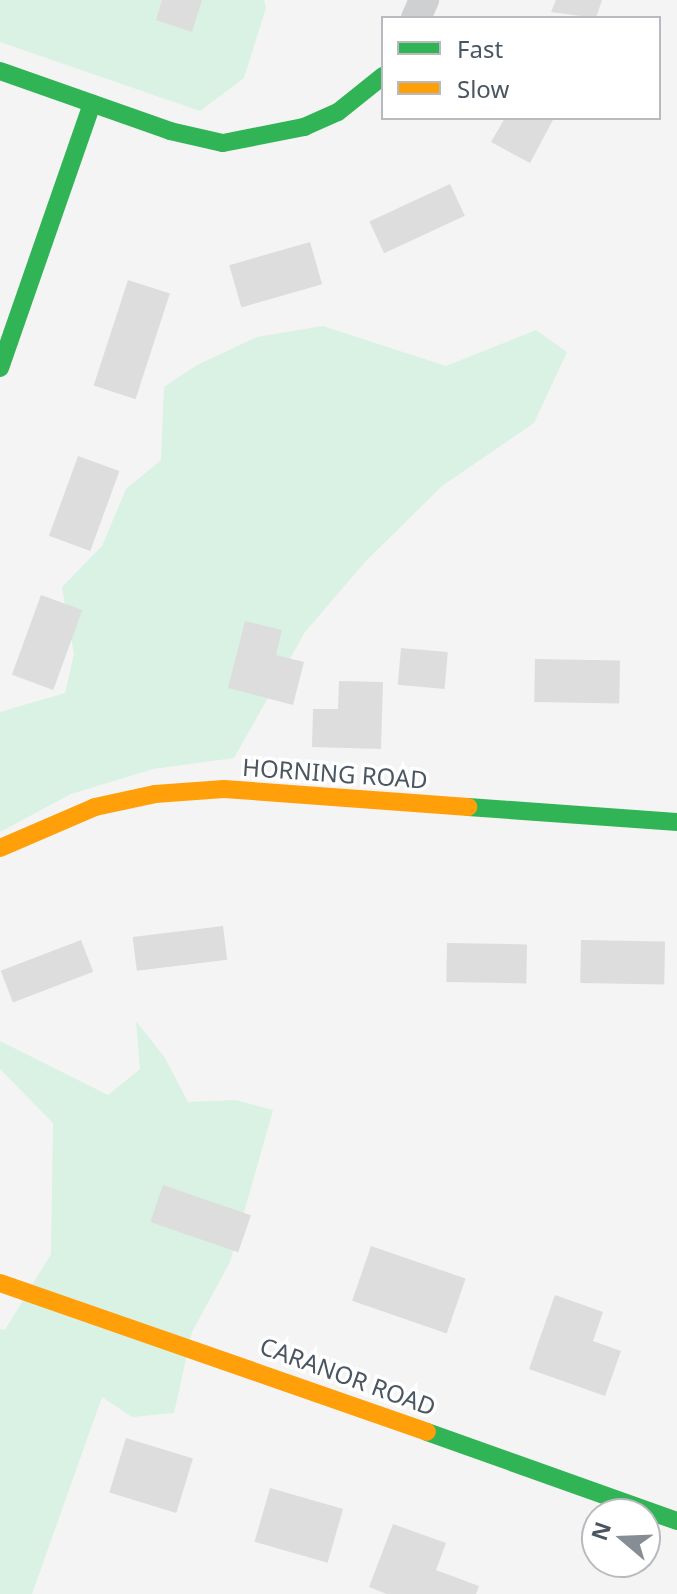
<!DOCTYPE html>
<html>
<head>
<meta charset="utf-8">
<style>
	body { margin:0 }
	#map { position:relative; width:677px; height:1594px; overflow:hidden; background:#f4f4f4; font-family:"Noto Sans",sans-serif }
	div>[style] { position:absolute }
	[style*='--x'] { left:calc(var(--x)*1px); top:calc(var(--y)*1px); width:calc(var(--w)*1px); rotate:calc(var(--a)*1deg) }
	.green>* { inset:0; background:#d9f2e3 }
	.building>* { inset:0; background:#ddddde; transform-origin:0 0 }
	.street>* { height:30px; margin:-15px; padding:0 15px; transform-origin:15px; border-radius:15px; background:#ced0d2 }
	.fast>* { height:18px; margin:-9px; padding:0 9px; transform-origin:9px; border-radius:9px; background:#30b455 }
	.slow>* { height:18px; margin:-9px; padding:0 9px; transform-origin:9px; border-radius:9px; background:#ff9f0a }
	span { translate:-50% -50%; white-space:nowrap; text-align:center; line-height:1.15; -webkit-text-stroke:7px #fff; paint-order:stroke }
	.street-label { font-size:24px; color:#4a5661 }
	.legend { position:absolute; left:381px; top:16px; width:280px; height:104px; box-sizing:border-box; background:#fff; border:2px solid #b7bbc0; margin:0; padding:10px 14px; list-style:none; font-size:24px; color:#4a5661 }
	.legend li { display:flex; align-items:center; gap:16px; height:40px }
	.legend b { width:40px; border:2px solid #b7bbc0 }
	.north { position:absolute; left:581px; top:1498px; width:80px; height:80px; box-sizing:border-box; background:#fff; border:2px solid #b7bbc0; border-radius:50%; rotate:289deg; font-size:22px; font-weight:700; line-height:32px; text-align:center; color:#4a5661 }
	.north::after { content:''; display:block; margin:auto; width:28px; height:36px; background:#868d94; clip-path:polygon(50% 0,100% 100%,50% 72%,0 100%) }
</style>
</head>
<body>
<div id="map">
	<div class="green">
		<div style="clip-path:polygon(0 0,264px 0,266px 8px,244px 78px,200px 111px,0 42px)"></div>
		<div style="clip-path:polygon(323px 326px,446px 366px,536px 330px,567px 352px,534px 423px,442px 486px,365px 562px,305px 632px,234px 758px,153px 769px,71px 794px,0 832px,0 712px,65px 693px,74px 654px,62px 587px,102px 546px,126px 489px,161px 460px,164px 387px,197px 365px,257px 337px)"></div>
		<div style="clip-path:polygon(136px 1021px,165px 1058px,188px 1102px,235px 1100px,273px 1110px,230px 1262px,192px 1332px,174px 1413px,132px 1417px,102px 1397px,32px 1594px,0 1594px,0 1329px,5px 1330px,51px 1254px,53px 1123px,0 1069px,0 1041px,108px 1095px,140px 1069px)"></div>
	</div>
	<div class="building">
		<div style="clip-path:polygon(162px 0,202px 0,192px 32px,156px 20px)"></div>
		<div style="clip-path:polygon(556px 0,602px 0,596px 18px,551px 12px)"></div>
		<div style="clip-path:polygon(505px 118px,554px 118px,530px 163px,491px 142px)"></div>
		<div style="left:450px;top:184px;width:35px;height:89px;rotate:65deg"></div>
		<div style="left:310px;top:242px;width:44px;height:84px;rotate:74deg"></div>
		<div style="left:128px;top:280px;width:44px;height:111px;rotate:18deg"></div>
		<div style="left:78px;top:456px;width:44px;height:85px;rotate:20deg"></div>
		<div style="left:41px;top:595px;width:44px;height:85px;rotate:20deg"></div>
		<div style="clip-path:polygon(245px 621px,282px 630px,276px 655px,304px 662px,293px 705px,228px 688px)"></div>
		<div style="left:401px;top:648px;width:47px;height:37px;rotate:5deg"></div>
		<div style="left:535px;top:659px;width:85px;height:43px;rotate:1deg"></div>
		<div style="clip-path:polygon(339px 681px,383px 682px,381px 749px,312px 747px,313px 709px,338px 709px)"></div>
		<div style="left:223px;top:926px;width:34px;height:91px;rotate:83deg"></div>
		<div style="left:81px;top:940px;width:34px;height:86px;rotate:69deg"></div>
		<div style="left:581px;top:940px;width:84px;height:43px;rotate:1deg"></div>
		<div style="left:447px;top:943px;width:80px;height:39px;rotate:1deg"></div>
		<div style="left:163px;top:1185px;width:93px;height:39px;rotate:19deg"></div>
		<div style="left:371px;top:1246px;width:100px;height:58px;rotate:19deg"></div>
		<div style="clip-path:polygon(555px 1295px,603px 1312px,593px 1341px,621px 1351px,605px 1396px,529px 1369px)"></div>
		<div style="left:126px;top:1438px;width:70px;height:57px;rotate:17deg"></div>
		<div style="left:270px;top:1488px;width:76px;height:56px;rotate:16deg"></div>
		<div style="clip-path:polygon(393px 1524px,446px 1543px,436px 1570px,479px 1586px,476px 1594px,387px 1594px,369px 1587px)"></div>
	</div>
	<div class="street">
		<div style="--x:416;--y:18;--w:20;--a:-66"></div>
	</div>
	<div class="fast">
		<div style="--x:0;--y:71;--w:180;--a:19.4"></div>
		<div style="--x:170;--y:131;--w:54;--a:12.8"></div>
		<div style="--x:223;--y:143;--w:83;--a:-11.2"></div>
		<div style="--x:304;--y:127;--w:37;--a:-24"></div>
		<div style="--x:338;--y:112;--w:58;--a:-38.7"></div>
		<div style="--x:0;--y:368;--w:280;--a:-70.8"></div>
		<div style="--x:468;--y:807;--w:210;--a:4.1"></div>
		<div style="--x:427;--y:1432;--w:265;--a:19.6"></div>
	</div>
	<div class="slow">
		<div style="--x:0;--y:848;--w:103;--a:-23.3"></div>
		<div style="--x:95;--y:807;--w:61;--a:-12.2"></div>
		<div style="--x:155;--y:794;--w:69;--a:-4.1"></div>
		<div style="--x:224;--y:789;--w:245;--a:4.2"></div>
		<div style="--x:0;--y:1283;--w:452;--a:19.2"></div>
	</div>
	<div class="street-label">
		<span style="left:335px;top:773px;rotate:4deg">HORNING ROAD</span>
		<span style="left:348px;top:1376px;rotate:20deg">CARANOR ROAD</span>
	</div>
	<ul class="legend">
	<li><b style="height:10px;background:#30b455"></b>Fast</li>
	<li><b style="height:10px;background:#ff9f0a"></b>Slow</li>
	</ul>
	<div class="north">N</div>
</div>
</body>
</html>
